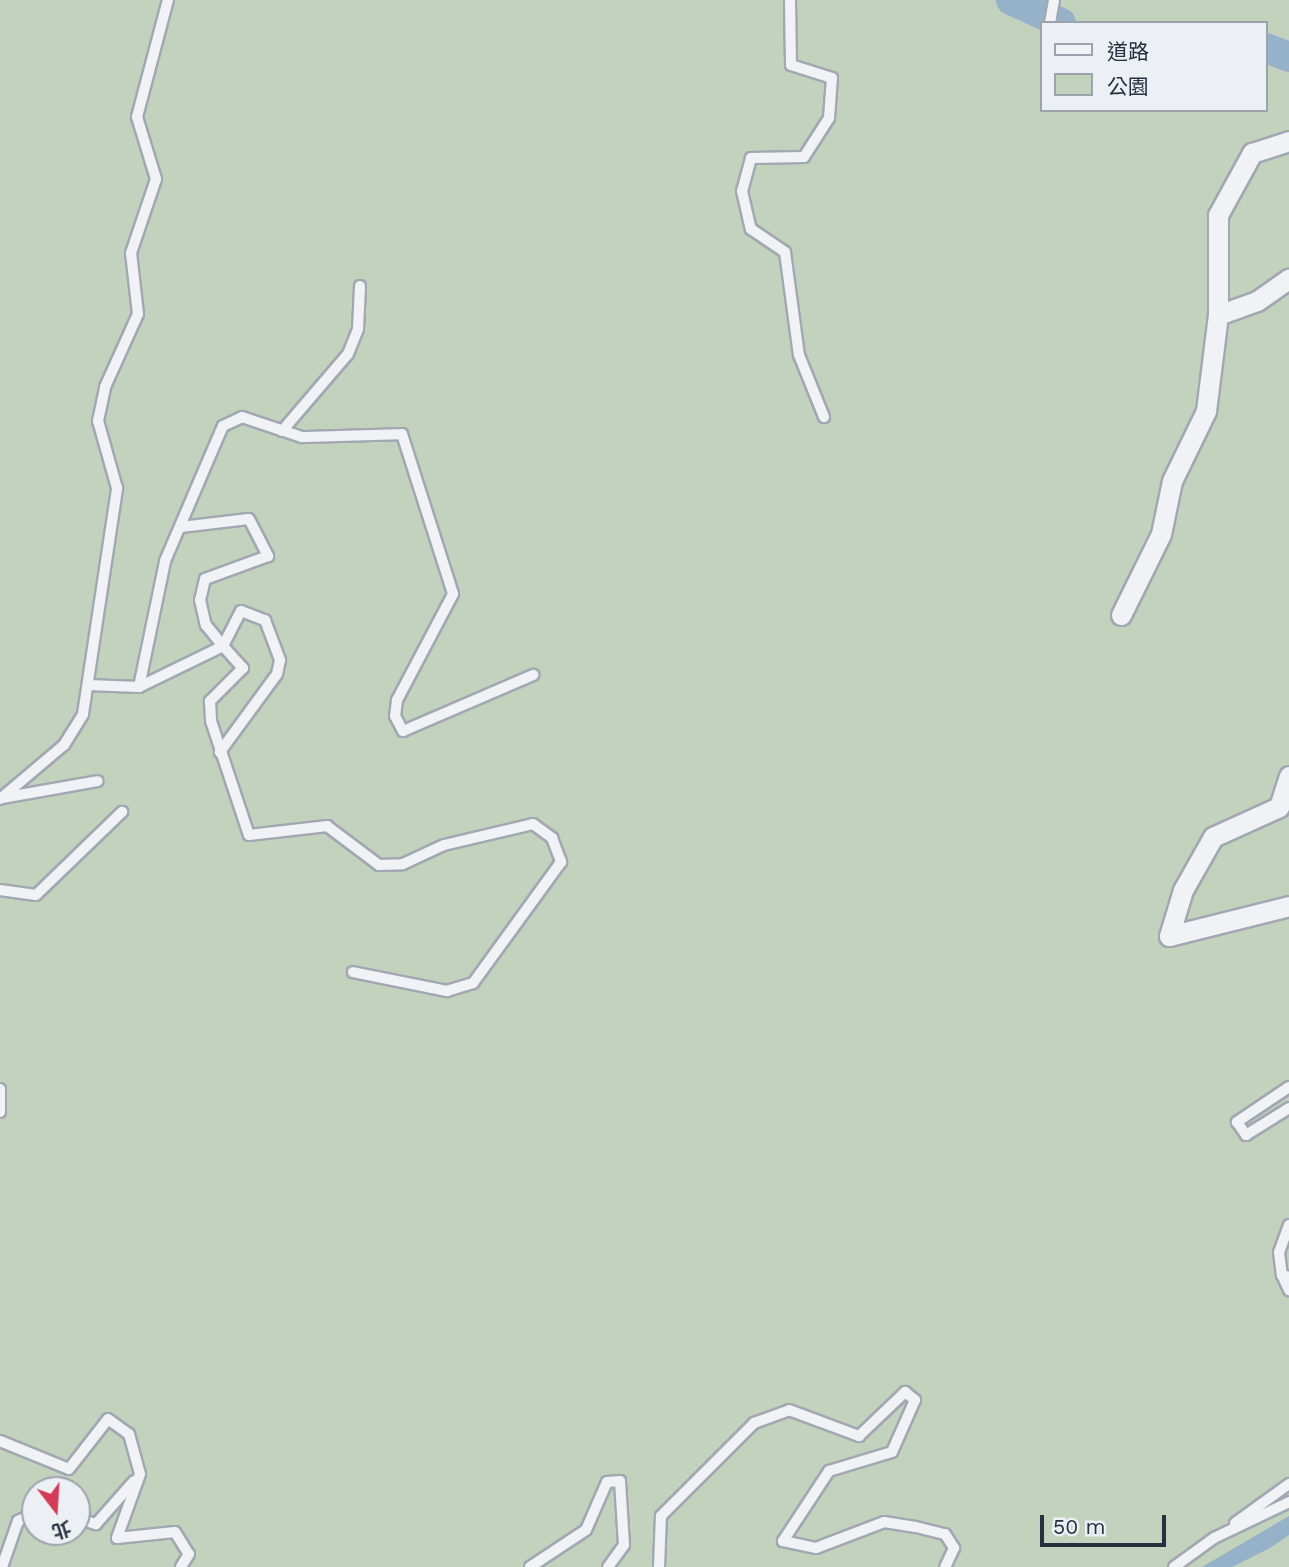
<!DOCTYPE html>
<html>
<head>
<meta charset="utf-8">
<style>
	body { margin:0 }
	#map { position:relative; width:1289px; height:1567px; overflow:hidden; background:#dde1e8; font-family:"Work Sans","Noto Sans TC",sans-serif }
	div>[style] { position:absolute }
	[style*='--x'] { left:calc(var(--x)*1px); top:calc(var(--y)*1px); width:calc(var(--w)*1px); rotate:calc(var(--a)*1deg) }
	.green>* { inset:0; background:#c3d2bd }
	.water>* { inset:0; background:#96b1ca }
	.river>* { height:30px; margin:-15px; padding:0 15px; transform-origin:15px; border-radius:15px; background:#96b1ca }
	.roads { filter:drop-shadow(2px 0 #a2a8b2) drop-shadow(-2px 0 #a2a8b2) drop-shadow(0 2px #a2a8b2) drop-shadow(0 -2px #a2a8b2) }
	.lane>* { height:10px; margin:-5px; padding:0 5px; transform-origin:5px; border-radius:5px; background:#f0f2f6 }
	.street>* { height:19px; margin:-9.5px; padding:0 9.5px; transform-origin:9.5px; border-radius:9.5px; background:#f0f2f6 }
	span { translate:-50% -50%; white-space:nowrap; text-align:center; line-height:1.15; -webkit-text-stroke:5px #ecf0f5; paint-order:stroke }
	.legend { position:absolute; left:1040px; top:21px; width:228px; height:91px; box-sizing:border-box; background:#ecf0f5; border:2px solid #9da3ac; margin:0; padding:9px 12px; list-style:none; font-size:21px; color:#26303f }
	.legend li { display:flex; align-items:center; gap:14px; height:35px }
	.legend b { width:35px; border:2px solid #9da3ac }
	.north { position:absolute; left:21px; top:1476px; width:70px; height:70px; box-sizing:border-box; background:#ecf0f5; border:2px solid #9da3ac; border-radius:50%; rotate:163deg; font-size:19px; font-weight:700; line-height:28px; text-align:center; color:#26303f }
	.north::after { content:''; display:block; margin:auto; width:24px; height:32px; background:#d43a56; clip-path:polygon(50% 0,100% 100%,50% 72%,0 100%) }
	.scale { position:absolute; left:1040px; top:1515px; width:126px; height:32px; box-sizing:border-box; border:4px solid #26303f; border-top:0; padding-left:9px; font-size:21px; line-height:24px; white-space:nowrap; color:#26303f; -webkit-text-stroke:5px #ecf0f5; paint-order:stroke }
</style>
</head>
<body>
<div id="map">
	<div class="green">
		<div style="clip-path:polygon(evenodd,0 0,1289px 0,1289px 1567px,0 1567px,0 0,1042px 23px,1266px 23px,1266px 110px,1042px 110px,1042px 23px,0 0,35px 1490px,77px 1490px,77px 1532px,35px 1532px,35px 1490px)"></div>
	</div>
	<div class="water">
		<div style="clip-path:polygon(1289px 1516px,1289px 1535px,1270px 1548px,1232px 1567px,1202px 1567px)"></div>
	</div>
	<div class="river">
		<div style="--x:1011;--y:0;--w:55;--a:24.7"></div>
		<div style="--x:1266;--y:48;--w:25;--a:21"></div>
	</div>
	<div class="roads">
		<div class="lane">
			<div style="--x:790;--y:0;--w:65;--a:89.1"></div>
			<div style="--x:791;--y:65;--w:43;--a:17.6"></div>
			<div style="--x:832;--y:78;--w:40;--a:94.3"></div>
			<div style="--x:829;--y:118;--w:46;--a:122.7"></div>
			<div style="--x:804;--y:157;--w:53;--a:178.9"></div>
			<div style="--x:751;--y:158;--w:34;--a:105"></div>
			<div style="--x:742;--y:191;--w:39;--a:77"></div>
			<div style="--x:751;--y:229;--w:41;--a:34.1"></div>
			<div style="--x:785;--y:252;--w:104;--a:82.3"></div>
			<div style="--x:799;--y:355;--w:67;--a:68"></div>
			<div style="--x:1050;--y:23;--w:23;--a:-80"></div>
			<div style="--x:282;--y:431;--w:101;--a:-49.4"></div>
			<div style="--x:348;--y:354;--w:27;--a:-68"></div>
			<div style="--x:358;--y:329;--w:43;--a:-87.3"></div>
			<div style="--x:181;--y:527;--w:68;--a:-6.7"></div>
			<div style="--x:249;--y:519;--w:42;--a:62.8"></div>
			<div style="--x:268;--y:556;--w:67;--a:159.9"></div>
			<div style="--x:205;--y:579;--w:22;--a:103"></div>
			<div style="--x:200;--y:600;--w:26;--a:77"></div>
			<div style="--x:206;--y:625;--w:27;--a:51"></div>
			<div style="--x:223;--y:646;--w:39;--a:-63"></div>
			<div style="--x:241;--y:611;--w:26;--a:21"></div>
			<div style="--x:265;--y:620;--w:43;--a:69.4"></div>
			<div style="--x:280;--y:660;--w:14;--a:102"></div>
			<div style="--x:277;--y:674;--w:97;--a:126.2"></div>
			<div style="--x:88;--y:685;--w:51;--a:2.2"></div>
			<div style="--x:139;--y:687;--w:93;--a:-26"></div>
			<div style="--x:223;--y:646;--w:30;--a:48"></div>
			<div style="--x:243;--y:668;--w:47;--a:135"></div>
			<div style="--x:210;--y:701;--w:20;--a:87"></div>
			<div style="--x:211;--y:721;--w:120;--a:71.6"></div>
			<div style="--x:249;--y:835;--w:79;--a:-6.6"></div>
			<div style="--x:327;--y:826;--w:65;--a:36.9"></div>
			<div style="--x:379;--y:865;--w:24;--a:-2"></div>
			<div style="--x:403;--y:864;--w:45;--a:-24.9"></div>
			<div style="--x:444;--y:845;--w:91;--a:-13.3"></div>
			<div style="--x:533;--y:824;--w:24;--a:36"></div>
			<div style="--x:552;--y:838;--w:26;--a:69"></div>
			<div style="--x:561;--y:862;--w:150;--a:126"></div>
			<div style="--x:473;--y:983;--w:27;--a:163"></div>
			<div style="--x:447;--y:991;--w:96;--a:-168.6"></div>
			<div style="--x:139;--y:687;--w:129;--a:-78.3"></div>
			<div style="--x:165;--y:561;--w:147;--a:-66.8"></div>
			<div style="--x:223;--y:426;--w:21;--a:-25"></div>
			<div style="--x:242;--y:417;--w:63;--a:18.4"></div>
			<div style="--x:302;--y:437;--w:100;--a:-1.7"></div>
			<div style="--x:402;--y:434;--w:168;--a:72.3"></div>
			<div style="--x:453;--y:594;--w:120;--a:117.8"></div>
			<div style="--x:397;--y:700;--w:16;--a:97"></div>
			<div style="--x:395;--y:716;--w:17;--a:62"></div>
			<div style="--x:403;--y:731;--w:142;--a:-23.3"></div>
			<div style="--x:2;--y:798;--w:97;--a:-10"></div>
			<div style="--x:0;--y:799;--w:84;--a:-40.2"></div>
			<div style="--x:64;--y:745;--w:36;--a:-58"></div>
			<div style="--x:83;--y:714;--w:229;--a:-81.4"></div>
			<div style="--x:117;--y:488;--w:70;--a:-105.8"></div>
			<div style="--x:98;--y:421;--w:35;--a:-78"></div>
			<div style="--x:105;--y:387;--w:80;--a:-65.7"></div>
			<div style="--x:138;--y:314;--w:61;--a:-96.5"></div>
			<div style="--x:131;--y:253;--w:78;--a:-71.3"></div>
			<div style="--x:156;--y:179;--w:65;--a:-107"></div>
			<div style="--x:137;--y:117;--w:121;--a:-75.2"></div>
			<div style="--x:0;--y:890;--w:36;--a:8"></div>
			<div style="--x:36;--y:895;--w:120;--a:-44"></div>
			<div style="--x:1289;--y:1087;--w:63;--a:146.1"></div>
			<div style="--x:1237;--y:1122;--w:16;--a:55"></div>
			<div style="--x:1246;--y:1135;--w:51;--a:-32.1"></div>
			<div style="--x:0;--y:1089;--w:23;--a:90"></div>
			<div style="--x:1289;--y:1225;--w:29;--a:110"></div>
			<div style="--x:1279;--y:1252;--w:23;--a:83"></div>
			<div style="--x:1282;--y:1275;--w:7;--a:16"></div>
			<div style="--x:1282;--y:1275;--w:17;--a:65"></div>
			<div style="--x:0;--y:1441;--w:74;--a:22.1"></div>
			<div style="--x:69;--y:1469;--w:63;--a:-52"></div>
			<div style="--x:108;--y:1419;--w:26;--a:36"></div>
			<div style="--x:129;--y:1434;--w:41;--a:74.6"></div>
			<div style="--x:140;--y:1474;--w:68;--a:109.8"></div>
			<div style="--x:117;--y:1538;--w:58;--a:-5.9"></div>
			<div style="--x:175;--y:1532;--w:26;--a:58"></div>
			<div style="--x:189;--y:1554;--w:15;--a:122"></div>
			<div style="--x:77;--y:1518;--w:20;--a:18"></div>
			<div style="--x:96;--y:1524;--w:57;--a:-48.5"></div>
			<div style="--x:1235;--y:1523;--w:67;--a:-35.8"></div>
			<div style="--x:2;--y:1567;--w:49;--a:-70.8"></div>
			<div style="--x:18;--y:1521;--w:19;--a:-25"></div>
			<div style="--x:530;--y:1567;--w:67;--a:-33.5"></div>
			<div style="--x:586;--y:1530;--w:52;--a:-66.4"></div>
			<div style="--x:607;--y:1482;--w:13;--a:-4"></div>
			<div style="--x:620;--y:1481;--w:64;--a:86.4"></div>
			<div style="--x:624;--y:1545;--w:27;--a:126"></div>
			<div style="--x:659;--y:1567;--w:51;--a:-87.8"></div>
			<div style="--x:661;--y:1516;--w:132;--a:-45"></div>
			<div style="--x:754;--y:1423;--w:37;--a:-20"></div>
			<div style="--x:789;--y:1410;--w:75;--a:20.4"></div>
			<div style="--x:859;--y:1436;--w:64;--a:-43.7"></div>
			<div style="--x:905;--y:1392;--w:13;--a:39"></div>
			<div style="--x:915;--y:1400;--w:57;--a:113.9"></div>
			<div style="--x:892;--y:1452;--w:66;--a:163.2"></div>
			<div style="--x:829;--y:1471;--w:84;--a:123.3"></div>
			<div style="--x:783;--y:1541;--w:34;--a:12"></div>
			<div style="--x:816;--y:1548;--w:73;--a:-20.9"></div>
			<div style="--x:884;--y:1522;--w:32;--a:9"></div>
			<div style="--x:916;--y:1527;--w:30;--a:14"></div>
			<div style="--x:945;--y:1534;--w:17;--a:57"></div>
			<div style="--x:954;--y:1548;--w:21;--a:115"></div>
			<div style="--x:1174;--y:1567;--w:49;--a:-35.9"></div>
			<div style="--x:1214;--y:1538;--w:83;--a:-25.6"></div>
		</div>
		<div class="street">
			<div style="--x:1218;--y:315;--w:41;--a:-19.7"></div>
			<div style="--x:1257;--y:301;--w:39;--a:-35"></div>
			<div style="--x:1121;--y:615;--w:90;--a:-63.7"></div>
			<div style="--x:1161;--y:534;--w:54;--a:-78.3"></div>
			<div style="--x:1172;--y:481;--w:78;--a:-64.1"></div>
			<div style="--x:1206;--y:411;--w:97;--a:-82.9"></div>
			<div style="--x:1218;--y:315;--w:100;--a:-90"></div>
			<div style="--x:1218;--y:215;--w:71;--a:-61.3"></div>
			<div style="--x:1252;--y:153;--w:39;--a:-18"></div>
			<div style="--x:1289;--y:776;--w:33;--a:108"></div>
			<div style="--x:1279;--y:807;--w:72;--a:155.6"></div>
			<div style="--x:1213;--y:837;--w:61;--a:119.5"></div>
			<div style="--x:1183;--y:890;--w:48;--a:106.9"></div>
			<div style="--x:1169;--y:936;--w:124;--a:-14"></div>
		</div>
	</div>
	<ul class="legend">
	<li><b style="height:9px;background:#f0f2f6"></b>道路</li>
	<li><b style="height:19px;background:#c3d2bd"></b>公園</li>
	</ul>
	<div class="north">北</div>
	<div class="scale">50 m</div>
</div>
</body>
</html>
